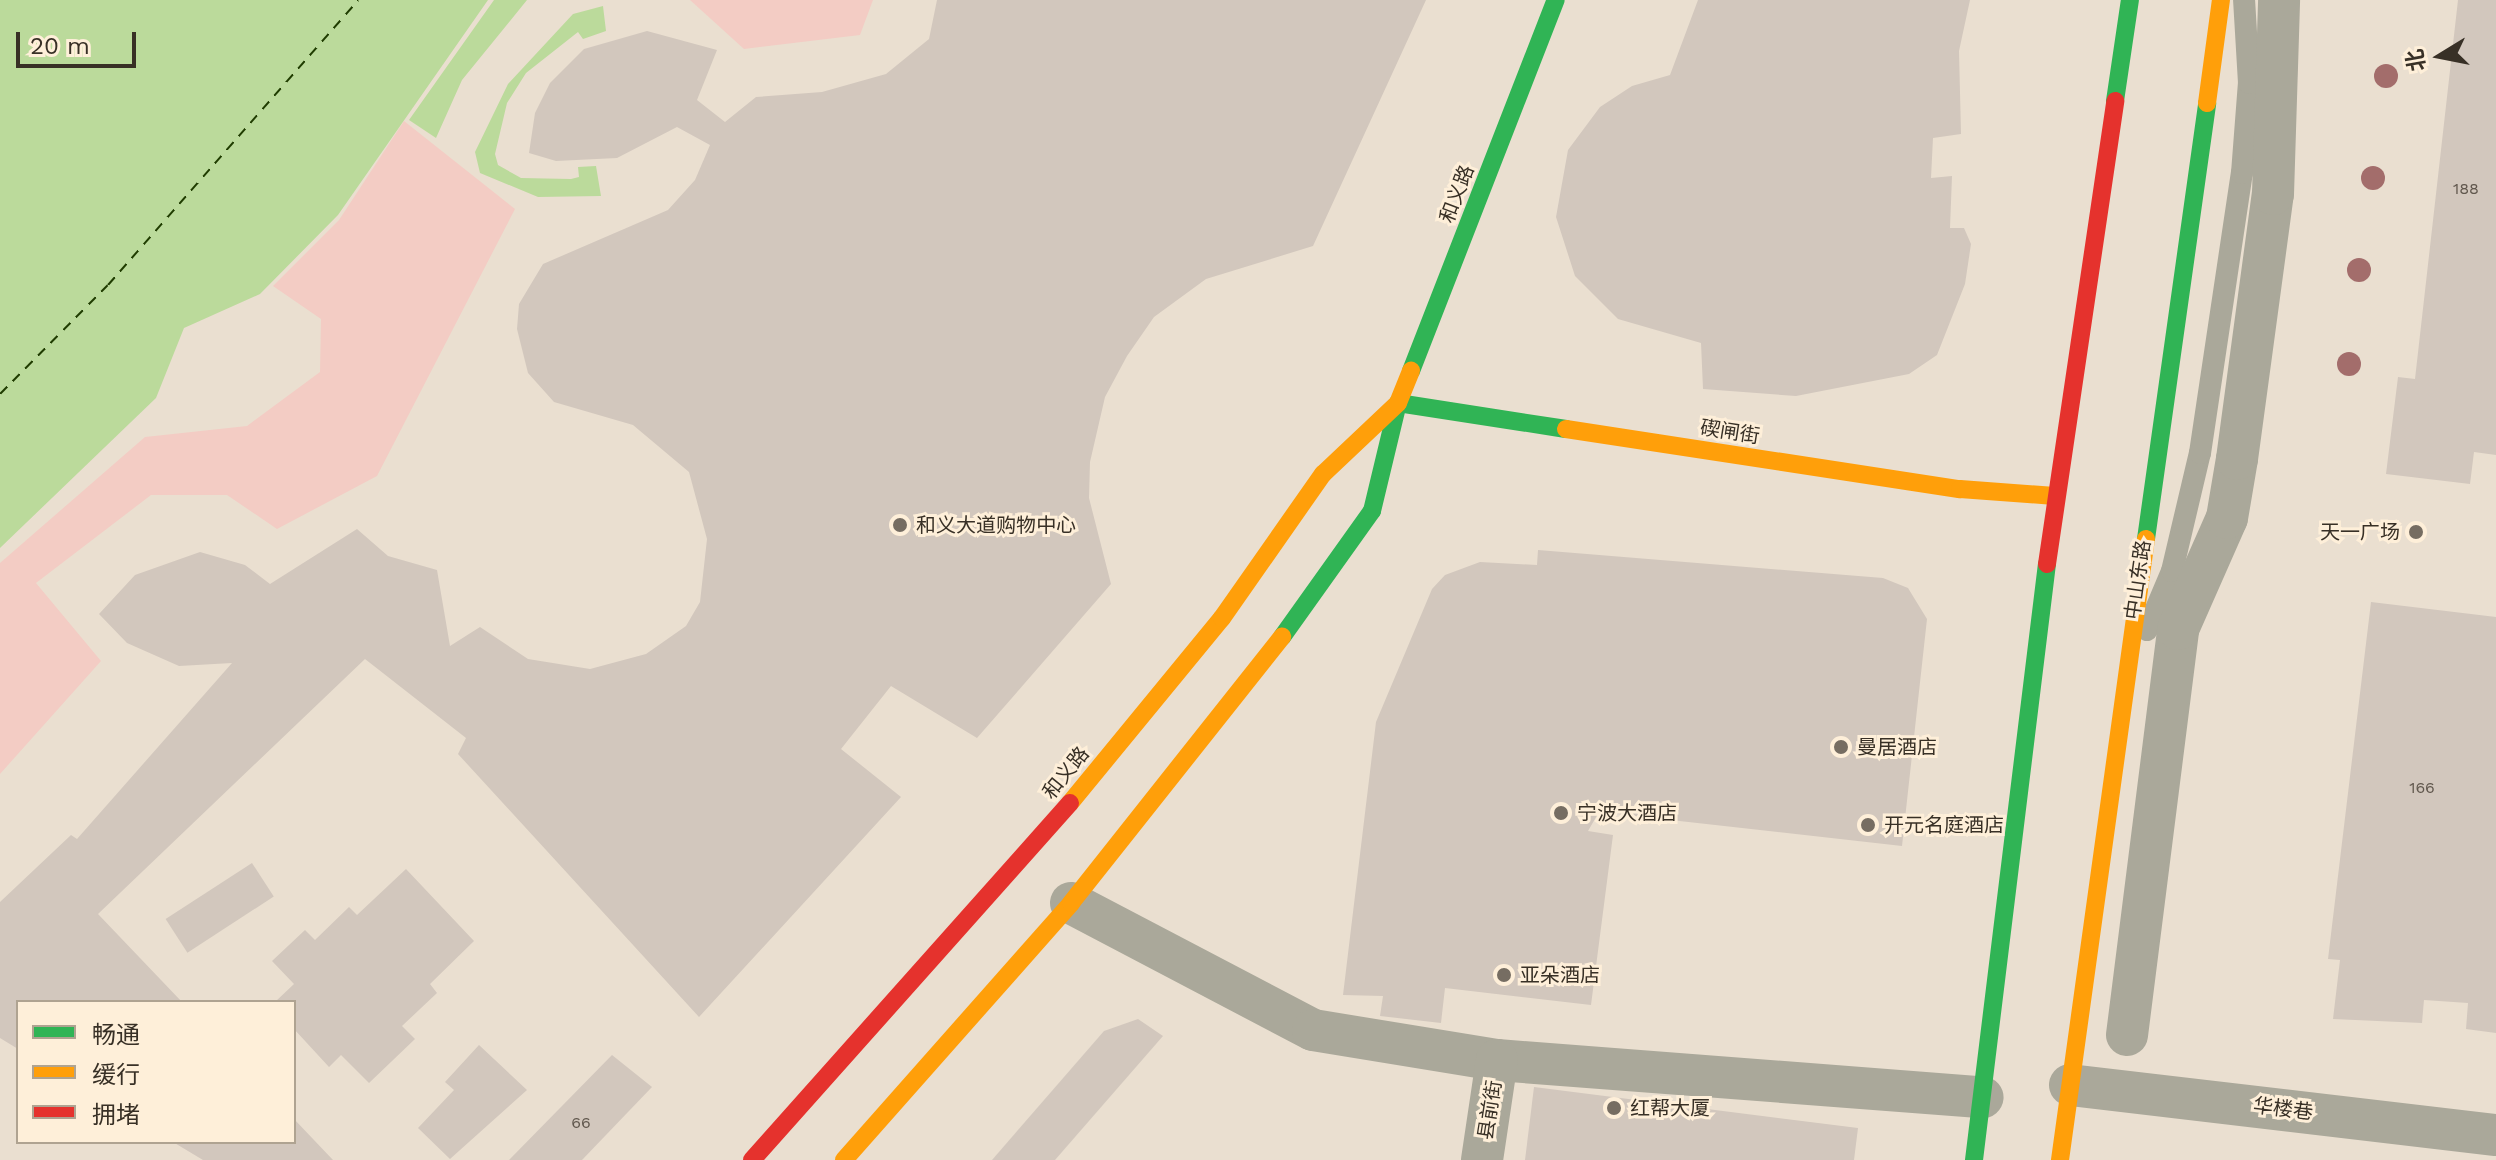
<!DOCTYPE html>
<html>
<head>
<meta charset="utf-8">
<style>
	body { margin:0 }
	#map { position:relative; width:2496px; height:1160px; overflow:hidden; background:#eadfd0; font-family:"Work Sans","Noto Sans SC",sans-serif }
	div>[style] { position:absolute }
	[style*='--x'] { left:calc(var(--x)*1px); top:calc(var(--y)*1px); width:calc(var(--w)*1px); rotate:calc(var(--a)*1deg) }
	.green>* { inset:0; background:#f3ccc4 }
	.water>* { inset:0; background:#bbda9b }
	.ferry>* { height:2px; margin-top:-1px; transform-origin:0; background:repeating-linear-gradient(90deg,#1f3c00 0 10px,transparent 0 18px) }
	.building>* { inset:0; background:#d2c7bd; transform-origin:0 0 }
	.lane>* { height:22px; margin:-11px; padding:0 11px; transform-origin:11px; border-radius:11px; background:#aaa89a }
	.street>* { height:42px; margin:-21px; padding:0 21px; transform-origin:21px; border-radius:21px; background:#aaa89a }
	.fast>* { height:18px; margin:-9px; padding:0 9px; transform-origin:9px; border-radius:9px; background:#30b455 }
	.slow>* { height:18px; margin:-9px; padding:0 9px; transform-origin:9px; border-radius:9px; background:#ff9f0a }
	.jam>* { height:18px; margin:-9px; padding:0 9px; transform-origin:9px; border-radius:9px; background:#e5322d }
	.trees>* { width:24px; height:24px; margin:-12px; border-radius:50%; background:#a36d6b }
	.dots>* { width:22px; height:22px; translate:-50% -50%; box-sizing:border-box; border:4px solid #feefd9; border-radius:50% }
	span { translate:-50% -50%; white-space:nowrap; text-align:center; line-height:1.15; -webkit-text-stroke:6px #feefd9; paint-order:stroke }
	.number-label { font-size:16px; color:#60574d }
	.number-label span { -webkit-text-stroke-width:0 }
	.street-label { font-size:20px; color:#383026 }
	.poi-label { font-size:20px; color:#383026 }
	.left { translate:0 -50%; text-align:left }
	.right { translate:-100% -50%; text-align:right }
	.legend { position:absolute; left:16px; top:1000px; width:280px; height:144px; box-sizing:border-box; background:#feefd9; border:2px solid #afa391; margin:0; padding:10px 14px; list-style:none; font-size:24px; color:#383026 }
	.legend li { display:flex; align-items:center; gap:16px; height:40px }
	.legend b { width:40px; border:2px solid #afa391 }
	.north { position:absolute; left:2400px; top:16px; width:80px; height:80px; -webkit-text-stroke:6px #feefd9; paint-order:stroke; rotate:260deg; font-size:22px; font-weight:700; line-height:32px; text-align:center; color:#383026 }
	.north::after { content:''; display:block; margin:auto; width:28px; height:36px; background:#383026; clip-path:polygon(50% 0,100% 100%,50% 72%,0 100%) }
	.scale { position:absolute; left:16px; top:32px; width:120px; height:36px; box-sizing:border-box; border:4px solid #383026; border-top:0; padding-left:10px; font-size:24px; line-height:28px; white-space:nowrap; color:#383026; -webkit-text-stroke:6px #feefd9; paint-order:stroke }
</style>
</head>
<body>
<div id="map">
	<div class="green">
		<div style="clip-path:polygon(690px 0,873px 0,860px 35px,744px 49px)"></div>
		<div style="clip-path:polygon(404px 121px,515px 209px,377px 476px,277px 529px,227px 495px,151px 495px,36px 583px,101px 661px,0 774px,0 563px,145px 437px,247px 426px,320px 372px,321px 319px,273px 286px,339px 220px)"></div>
	</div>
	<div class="water">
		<div style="clip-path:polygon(0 0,488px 0,338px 215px,260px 294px,184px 328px,156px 398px,0 548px)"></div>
		<div style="clip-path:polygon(494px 0,527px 0,462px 80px,436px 138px,409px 120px)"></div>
		<div style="clip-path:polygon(603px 6px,606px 31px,583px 39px,578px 32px,526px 73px,507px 103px,495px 154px,498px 165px,521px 178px,571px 179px,579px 177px,578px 167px,596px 166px,601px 196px,538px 197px,480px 173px,475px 152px,508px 84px,573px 14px)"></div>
	</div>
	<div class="ferry">
		<div style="--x:0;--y:394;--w:153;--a:-45.3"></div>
		<div style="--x:108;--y:285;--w:379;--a:-48.7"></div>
	</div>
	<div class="building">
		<div style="clip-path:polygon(937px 0,1426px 0,1313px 246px,1206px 279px,1154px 317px,1127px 356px,1105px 397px,1090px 462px,1089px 498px,1111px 584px,977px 738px,891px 686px,841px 749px,901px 797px,699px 1017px,458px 754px,466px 738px,365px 659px,98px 914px,182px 1002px,18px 1002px,18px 1049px,0 1038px,0 902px,71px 835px,77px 839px,232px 663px,179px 666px,127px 643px,99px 614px,135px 575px,200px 552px,245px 565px,270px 584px,357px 529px,388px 556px,437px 570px,450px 646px,480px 627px,528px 659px,590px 669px,646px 654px,686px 626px,700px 602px,707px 539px,689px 472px,633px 425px,554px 402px,528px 373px,517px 329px,519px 304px,543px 264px,668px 210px,695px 180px,710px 145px,677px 127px,617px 158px,556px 161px,529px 153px,535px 113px,550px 83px,584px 49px,647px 31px,717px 50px,697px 100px,725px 122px,756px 97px,822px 92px,886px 74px,929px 39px)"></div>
		<div style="clip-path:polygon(1698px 0,1970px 0,1959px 51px,1961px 134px,1933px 138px,1931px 178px,1952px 176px,1950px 228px,1964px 228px,1971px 244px,1965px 284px,1937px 355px,1909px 374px,1796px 396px,1703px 389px,1701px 343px,1618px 319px,1575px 276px,1556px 217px,1568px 150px,1600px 107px,1632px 86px,1670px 75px)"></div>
		<div style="clip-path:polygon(2458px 0,2496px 0,2496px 455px,2474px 452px,2470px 484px,2386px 474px,2398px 377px,2415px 379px)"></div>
		<div style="clip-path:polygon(1538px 550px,1883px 578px,1908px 588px,1927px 619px,1902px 846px,1599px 812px,1588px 831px,1613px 835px,1591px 1005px,1445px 988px,1441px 1023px,1380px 1016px,1383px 996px,1343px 995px,1376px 722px,1432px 589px,1445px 575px,1480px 562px,1537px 565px)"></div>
		<div style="clip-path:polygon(2371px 602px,2496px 617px,2496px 1033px,2466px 1029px,2468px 1003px,2424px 1000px,2422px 1023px,2333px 1019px,2340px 960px,2328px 959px)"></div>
		<div style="left:252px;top:863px;width:40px;height:103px;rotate:57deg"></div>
		<div style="clip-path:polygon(406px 869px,474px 941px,430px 984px,437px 993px,402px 1026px,415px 1039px,369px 1083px,341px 1055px,329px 1067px,294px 1029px,294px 1002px,275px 1002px,294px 984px,272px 961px,305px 930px,315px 940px,349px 907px,357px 915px)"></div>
		<div style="clip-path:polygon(1138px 1019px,1163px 1036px,1055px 1160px,992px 1160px,1104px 1031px)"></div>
		<div style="clip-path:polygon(479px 1045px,527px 1090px,450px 1159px,418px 1128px,454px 1090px,445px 1082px)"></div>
		<div style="clip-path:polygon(612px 1055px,652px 1087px,582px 1160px,509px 1160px)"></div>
		<div style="clip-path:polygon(1534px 1087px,1858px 1128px,1854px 1160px,1525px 1160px)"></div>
		<div style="clip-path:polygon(294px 1119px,333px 1160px,203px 1160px,173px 1142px,294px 1142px)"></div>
	</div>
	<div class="lane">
		<div style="--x:2147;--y:630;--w:64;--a:-67"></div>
		<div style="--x:2172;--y:571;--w:121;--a:-76.7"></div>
		<div style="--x:2200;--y:453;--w:283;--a:-81.5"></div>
		<div style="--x:2242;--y:173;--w:90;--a:-85.6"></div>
		<div style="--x:2249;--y:83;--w:83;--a:-93.4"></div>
	</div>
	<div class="street">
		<div style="--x:1071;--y:903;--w:273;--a:27.7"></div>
		<div style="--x:1313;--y:1030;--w:186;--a:9.3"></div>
		<div style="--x:1497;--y:1060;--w:487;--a:4.4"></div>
		<div style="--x:2127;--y:1035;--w:409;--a:-82.8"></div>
		<div style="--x:2178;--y:629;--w:121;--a:-66.2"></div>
		<div style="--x:2227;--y:518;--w:60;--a:-80.4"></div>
		<div style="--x:2237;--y:459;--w:267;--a:-82.3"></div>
		<div style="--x:2273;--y:194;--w:194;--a:-88.2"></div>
		<div style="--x:2070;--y:1085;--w:429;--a:6.7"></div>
		<div style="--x:1482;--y:1160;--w:101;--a:-81.5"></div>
	</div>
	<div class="fast">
		<div style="--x:2115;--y:101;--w:102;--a:-81.6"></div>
		<div style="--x:1411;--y:371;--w:398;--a:-68.7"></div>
		<div style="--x:2146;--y:539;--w:440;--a:-82"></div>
		<div style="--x:1282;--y:637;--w:155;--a:-54.5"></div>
		<div style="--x:1372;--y:511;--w:111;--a:-76.5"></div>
		<div style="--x:1398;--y:403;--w:170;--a:8.8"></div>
		<div style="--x:1974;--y:1160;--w:600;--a:-83.02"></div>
	</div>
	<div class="slow">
		<div style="--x:2207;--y:103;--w:104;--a:-82.3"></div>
		<div style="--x:1566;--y:429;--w:399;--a:8.7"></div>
		<div style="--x:1960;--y:489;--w:95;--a:4.2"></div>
		<div style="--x:1070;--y:803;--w:239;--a:-50.6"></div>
		<div style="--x:1222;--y:618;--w:176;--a:-55"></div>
		<div style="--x:1323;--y:474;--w:103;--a:-43.4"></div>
		<div style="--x:1398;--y:403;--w:35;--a:-68"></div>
		<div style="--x:844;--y:1160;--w:343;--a:-48.5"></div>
		<div style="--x:1071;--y:903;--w:340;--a:-51.6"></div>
		<div style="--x:2060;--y:1160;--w:627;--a:-82.12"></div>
	</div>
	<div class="jam">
		<div style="--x:2047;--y:564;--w:468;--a:-81.6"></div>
		<div style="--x:752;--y:1160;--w:478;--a:-48.3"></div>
	</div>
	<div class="trees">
		<div style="left:2386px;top:76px"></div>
		<div style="left:2373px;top:178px"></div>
		<div style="left:2359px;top:270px"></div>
		<div style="left:2349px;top:364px"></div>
	</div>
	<div class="dots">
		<div style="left:900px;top:525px;background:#766d62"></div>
		<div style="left:2416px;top:532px;background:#766d62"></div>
		<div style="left:1841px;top:747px;background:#766d62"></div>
		<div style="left:1561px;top:813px;background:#766d62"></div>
		<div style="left:1868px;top:825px;background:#766d62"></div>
		<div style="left:1504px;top:975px;background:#766d62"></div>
		<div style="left:1614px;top:1108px;background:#766d62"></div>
	</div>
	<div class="number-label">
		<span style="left:2466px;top:189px">188</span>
		<span style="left:2422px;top:788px">166</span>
		<span style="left:581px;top:1123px">66</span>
	</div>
	<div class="street-label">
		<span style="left:1457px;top:194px;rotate:-69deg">和义路</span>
		<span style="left:1730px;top:432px;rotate:9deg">碶闸街</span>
		<span style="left:2138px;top:580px;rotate:-82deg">中山东路</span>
		<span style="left:1066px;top:773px;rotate:-51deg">和义路</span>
		<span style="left:2283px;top:1109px;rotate:7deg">华楼巷</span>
		<span style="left:1490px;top:1110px;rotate:-81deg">县前街</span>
	</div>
	<div class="poi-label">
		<span class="left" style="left:916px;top:525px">和义大道购物中心</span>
		<span class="right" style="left:2400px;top:532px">天一广场</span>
		<span class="left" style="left:1857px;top:747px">曼居酒店</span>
		<span class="left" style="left:1577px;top:813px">宁波大酒店</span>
		<span class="left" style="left:1884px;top:825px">开元名庭酒店</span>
		<span class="left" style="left:1520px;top:975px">亚朵酒店</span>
		<span class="left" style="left:1630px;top:1108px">红帮大厦</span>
	</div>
	<ul class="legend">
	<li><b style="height:10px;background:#30b455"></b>畅通</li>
	<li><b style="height:10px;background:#ff9f0a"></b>缓行</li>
	<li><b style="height:10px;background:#e5322d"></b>拥堵</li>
	</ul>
	<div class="north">北</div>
	<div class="scale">20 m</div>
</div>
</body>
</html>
